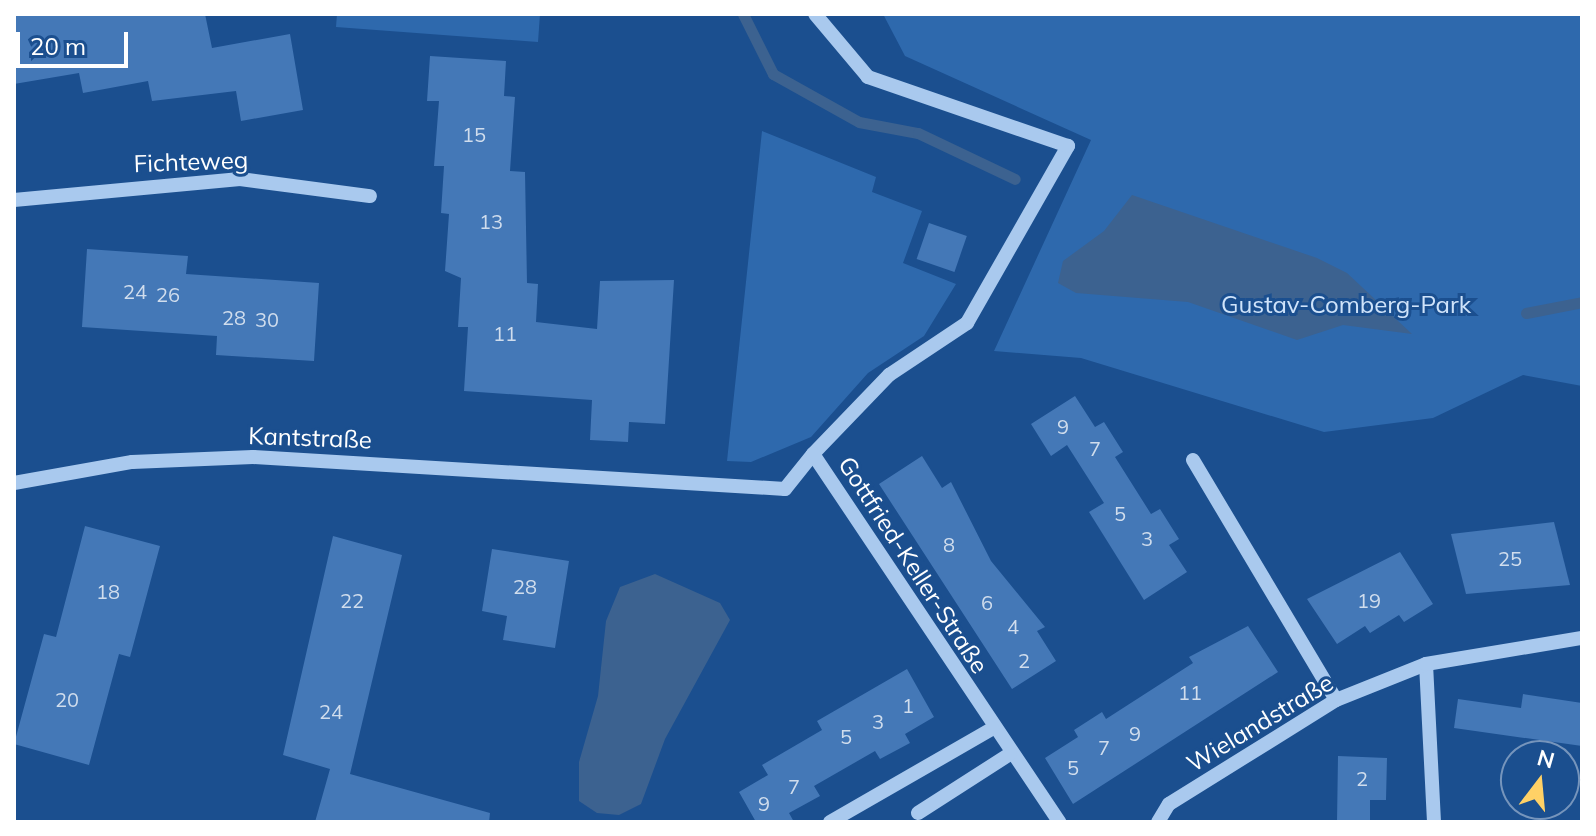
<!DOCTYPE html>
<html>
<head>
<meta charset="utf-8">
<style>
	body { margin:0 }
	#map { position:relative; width:1596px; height:836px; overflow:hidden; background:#1b4f8f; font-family:Mulish,sans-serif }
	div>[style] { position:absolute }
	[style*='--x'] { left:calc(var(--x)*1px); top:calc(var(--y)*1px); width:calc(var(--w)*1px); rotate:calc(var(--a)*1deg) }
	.green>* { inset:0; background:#2e69ad }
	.water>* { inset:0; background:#3c6290 }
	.stream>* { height:11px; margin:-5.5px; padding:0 5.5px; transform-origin:5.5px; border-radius:5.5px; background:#3c6290 }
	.building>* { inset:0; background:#4478b7; transform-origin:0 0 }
	.minor>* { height:14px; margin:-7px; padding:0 7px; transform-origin:7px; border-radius:7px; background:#a9c9ee }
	span { translate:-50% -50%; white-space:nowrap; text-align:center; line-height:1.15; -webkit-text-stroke:6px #1b4f8f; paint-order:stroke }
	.number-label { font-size:20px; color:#d0dded }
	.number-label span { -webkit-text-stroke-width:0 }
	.street-label { font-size:24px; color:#fff }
	.park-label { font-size:24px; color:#cfe3fa }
	.frame { position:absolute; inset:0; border:16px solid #fff; pointer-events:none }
	.north { position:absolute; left:1500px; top:740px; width:80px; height:80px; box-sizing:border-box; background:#1b4f8f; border:2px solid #7695bc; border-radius:50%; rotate:16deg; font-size:22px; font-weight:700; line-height:32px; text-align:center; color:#fff }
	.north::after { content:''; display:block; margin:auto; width:28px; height:36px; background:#ffd166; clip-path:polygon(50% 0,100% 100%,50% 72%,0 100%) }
	.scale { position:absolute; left:16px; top:32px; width:112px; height:36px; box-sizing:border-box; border:4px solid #fff; border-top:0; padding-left:10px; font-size:24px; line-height:28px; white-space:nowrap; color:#fff; -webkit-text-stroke:6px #1b4f8f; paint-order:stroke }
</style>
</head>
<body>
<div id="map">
	<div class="green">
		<div style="clip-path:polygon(337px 14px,540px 14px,538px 42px,336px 27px)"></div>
		<div style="clip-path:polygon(883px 14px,1582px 14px,1582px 386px,1523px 375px,1433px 418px,1324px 432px,1081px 358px,994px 351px,1091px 140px,905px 56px)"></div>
		<div style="clip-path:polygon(762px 131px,876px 177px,872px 192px,922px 211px,903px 263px,956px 284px,924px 336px,868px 373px,811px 437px,751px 462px,727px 461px)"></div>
	</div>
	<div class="water">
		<div style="clip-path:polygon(1132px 195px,1317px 258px,1347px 273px,1412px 334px,1343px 325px,1297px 340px,1188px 302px,1076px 293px,1058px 283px,1063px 261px,1104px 231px)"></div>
		<div style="clip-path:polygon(655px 574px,720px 603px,730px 620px,665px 739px,641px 804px,619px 815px,597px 813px,579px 801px,579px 762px,598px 696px,606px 621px,620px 587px)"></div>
	</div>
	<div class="stream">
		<div style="--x:743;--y:14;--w:67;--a:63.4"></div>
		<div style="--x:773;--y:74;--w:98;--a:29.2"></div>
		<div style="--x:859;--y:122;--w:60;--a:10.6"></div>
		<div style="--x:918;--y:133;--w:107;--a:25.4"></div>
		<div style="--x:1526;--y:313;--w:57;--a:-11.1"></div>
	</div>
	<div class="building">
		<div style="clip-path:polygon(14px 14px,205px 14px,212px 48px,290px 34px,303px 110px,241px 121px,236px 91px,152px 101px,148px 81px,83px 93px,79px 73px,14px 84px)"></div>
		<div style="clip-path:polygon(430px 56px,506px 61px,504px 96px,515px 97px,510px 171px,525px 172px,527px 283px,538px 284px,536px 322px,597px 329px,600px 281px,674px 280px,665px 424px,629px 422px,628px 442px,590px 440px,592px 400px,464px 391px,468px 327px,458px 327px,461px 278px,445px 271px,449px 214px,441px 213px,444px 166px,434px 166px,439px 101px,427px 101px)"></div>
		<div style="left:929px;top:223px;width:40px;height:38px;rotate:19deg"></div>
		<div style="clip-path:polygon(87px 249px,188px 256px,186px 274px,319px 283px,314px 361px,216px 355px,217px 336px,82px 327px)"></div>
		<div style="clip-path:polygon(1075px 396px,1095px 427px,1104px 422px,1123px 452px,1115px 457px,1151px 514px,1160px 509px,1179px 539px,1169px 545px,1187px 572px,1144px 600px,1089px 512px,1104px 503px,1067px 445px,1051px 456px,1031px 424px)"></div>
		<div style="clip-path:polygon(922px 456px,942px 488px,951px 482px,991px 561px,1045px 627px,1037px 631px,1056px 661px,1012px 689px,879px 484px)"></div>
		<div style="clip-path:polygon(1554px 522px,1570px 585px,1466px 594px,1451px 534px)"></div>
		<div style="clip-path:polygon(85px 526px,160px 546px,130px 657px,119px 654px,89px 765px,14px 744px,44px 634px,56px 637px)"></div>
		<div style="clip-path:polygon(333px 536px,402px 555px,350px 774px,490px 813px,489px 822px,315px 822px,330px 769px,283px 755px)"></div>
		<div style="clip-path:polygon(492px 549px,569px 561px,555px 648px,503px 640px,507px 616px,482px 611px)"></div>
		<div style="clip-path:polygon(1400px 552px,1433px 604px,1404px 622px,1399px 615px,1370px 633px,1365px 626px,1337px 644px,1307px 599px)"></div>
		<div style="clip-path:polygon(1248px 626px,1278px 672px,1073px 804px,1045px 758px,1078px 737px,1074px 730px,1102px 712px,1106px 719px,1193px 663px,1189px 657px)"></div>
		<div style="clip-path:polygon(907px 669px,934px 717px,905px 734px,910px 743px,880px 759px,875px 751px,814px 786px,820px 796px,789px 813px,794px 822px,756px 822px,739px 792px,768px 775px,762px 765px,822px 730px,817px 721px)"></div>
		<div style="clip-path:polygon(1523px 694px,1582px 703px,1582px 746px,1454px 728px,1458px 699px,1521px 708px)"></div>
		<div style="clip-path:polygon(1338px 756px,1387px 758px,1386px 800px,1370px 800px,1370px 822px,1337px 822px)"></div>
	</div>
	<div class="minor">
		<div style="--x:14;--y:200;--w:227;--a:-5.3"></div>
		<div style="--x:240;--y:179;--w:131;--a:7.5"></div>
		<div style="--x:813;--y:454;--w:110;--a:-46.1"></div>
		<div style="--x:889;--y:375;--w:94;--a:-33.7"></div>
		<div style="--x:967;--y:323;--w:204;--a:-60.3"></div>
		<div style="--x:1068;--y:146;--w:212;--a:-161"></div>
		<div style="--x:868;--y:77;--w:82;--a:-130.1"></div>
		<div style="--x:1193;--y:460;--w:279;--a:59.2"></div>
		<div style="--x:14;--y:483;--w:120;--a:-10.1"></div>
		<div style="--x:132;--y:462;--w:121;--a:-2.4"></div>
		<div style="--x:253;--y:457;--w:533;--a:3.44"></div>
		<div style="--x:785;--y:489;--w:45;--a:-51.3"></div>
		<div style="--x:813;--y:454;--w:443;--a:56.2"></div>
		<div style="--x:1426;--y:664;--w:158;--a:87.1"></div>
		<div style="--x:918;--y:813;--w:109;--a:-32.7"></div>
		<div style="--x:830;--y:822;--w:187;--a:-29.9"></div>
		<div style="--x:1158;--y:822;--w:21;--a:-59"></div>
		<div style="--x:1169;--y:804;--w:197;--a:-31.9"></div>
		<div style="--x:1336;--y:700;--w:97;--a:-21.8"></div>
		<div style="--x:1426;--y:664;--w:158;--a:-9.5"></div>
	</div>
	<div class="number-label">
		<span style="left:474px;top:134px">15</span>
		<span style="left:491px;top:221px">13</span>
		<span style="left:135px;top:291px">24</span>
		<span style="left:168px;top:294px">26</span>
		<span style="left:234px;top:317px">28</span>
		<span style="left:267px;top:319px">30</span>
		<span style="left:505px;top:333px">11</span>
		<span style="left:1063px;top:426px">9</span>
		<span style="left:1095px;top:448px">7</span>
		<span style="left:1120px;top:513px">5</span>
		<span style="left:1147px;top:538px">3</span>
		<span style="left:949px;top:544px">8</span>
		<span style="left:1510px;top:558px">25</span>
		<span style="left:525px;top:586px">28</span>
		<span style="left:108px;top:591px">18</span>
		<span style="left:352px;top:600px">22</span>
		<span style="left:1369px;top:600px">19</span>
		<span style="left:987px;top:602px">6</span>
		<span style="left:1013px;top:626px">4</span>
		<span style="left:1024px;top:660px">2</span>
		<span style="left:1190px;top:692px">11</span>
		<span style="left:67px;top:699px">20</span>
		<span style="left:908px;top:705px">1</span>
		<span style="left:331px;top:711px">24</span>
		<span style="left:878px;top:721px">3</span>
		<span style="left:1135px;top:733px">9</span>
		<span style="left:846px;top:736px">5</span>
		<span style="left:1104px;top:747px">7</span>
		<span style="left:1073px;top:767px">5</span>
		<span style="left:1362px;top:778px">2</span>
		<span style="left:794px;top:786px">7</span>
		<span style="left:764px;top:803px">9</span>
	</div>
	<div class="street-label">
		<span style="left:191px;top:162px;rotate:-2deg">Fichteweg</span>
		<span style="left:310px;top:438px;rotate:2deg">Kantstraße</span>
		<span style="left:913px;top:565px;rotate:57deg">Gottfried-Keller-Straße</span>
		<span style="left:1260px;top:723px;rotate:-31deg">Wielandstraße</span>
	</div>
	<div class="park-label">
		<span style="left:1346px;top:305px">Gustav-Comberg-Park</span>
	</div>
	<div class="frame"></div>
	<div class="north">N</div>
	<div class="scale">20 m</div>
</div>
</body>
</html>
